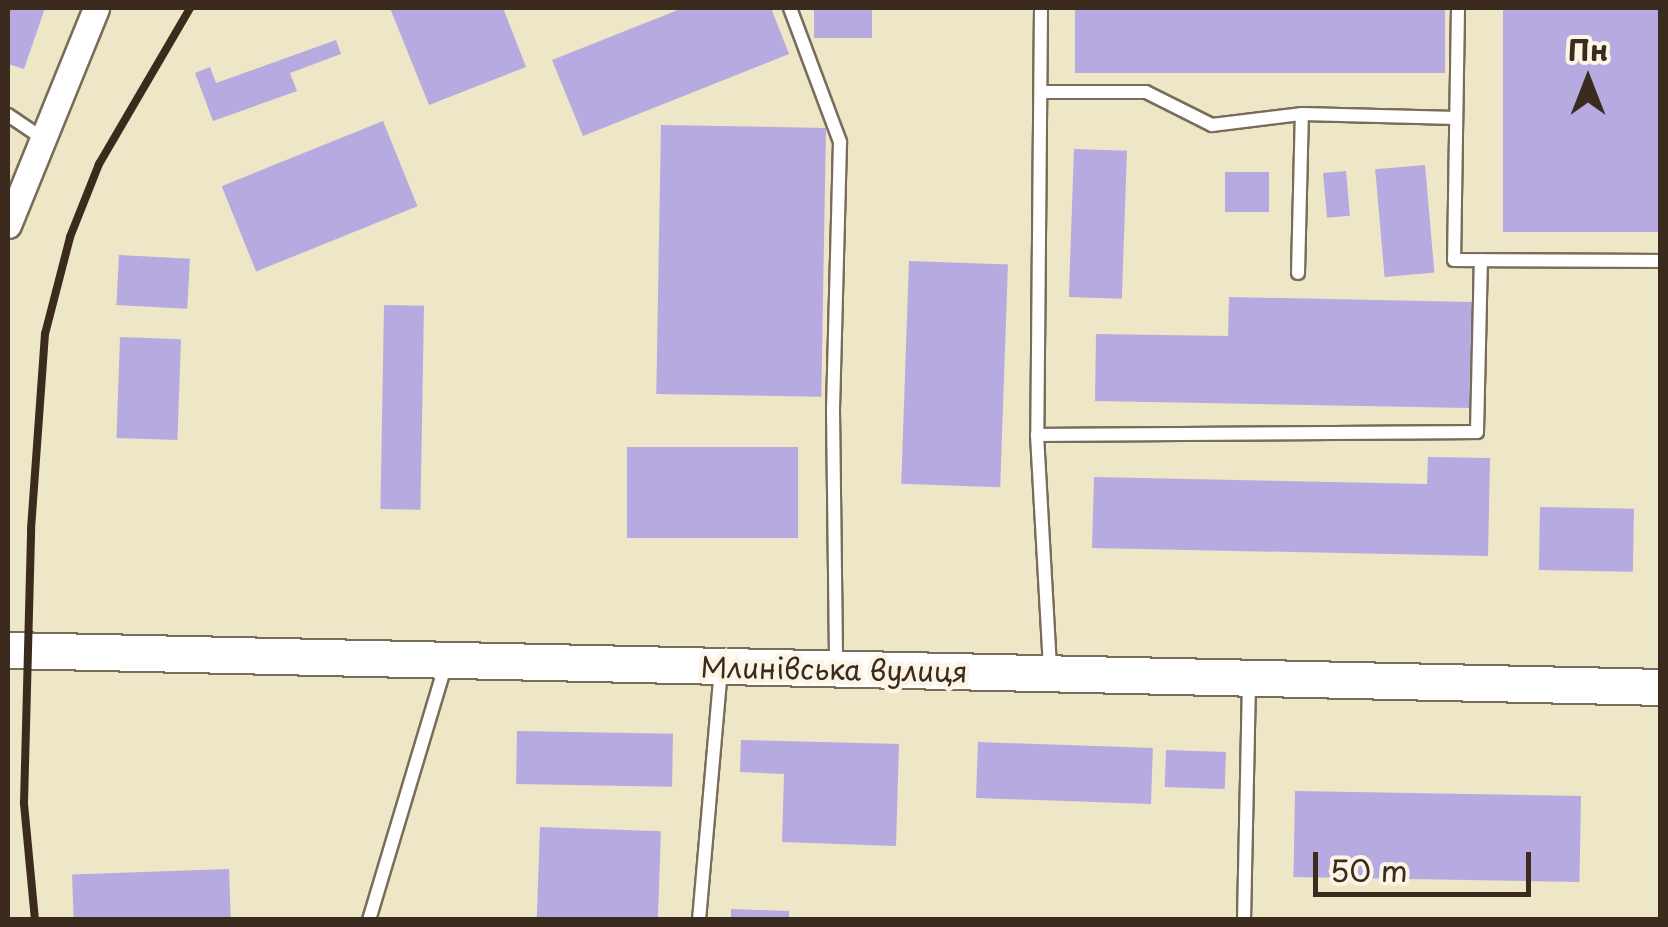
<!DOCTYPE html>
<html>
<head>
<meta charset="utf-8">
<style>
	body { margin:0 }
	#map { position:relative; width:1668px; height:927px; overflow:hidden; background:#ede6c7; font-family:"Playpen Sans",sans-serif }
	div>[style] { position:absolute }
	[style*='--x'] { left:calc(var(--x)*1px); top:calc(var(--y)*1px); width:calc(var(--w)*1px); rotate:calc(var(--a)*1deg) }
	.building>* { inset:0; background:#b6aae0; transform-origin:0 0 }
	.roads { filter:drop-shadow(2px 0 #796c59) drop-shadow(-2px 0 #796c59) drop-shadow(0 2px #796c59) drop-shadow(0 -2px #796c59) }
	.service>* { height:12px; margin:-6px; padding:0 6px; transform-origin:6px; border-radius:6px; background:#fff }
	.minor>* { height:25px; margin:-12.5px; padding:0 12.5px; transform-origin:12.5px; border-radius:12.5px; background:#fff }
	.secondary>* { height:35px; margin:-17.5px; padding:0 17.5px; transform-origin:17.5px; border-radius:17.5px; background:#fff }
	.rail>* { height:8px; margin:-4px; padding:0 4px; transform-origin:4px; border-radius:4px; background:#3b2a1e }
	span { translate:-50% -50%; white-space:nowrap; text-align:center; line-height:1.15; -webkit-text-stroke:9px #fcf5e5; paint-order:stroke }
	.street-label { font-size:28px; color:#3b2a1e }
	.frame { position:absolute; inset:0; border:10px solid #3b2a1e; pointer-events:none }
	.north { position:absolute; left:1538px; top:30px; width:100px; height:100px; -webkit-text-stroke:8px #fcf5e5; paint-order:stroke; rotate:0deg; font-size:28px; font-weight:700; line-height:40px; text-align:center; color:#3b2a1e }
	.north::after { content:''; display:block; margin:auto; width:35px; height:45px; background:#3b2a1e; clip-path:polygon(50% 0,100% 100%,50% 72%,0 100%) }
	.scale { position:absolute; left:1313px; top:852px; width:218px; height:45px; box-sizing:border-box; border:5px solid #3b2a1e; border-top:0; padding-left:12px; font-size:30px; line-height:35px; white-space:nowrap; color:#3b2a1e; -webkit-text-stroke:8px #fcf5e5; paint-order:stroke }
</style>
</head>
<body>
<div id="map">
	<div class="building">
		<div style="clip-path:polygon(8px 8px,45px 8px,24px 69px,8px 64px)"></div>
		<div style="clip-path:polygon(390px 8px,503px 8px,526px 67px,429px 105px)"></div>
		<div style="clip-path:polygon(683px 8px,771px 8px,789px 54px,583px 136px,552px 60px)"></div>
		<div style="left:814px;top:8px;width:58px;height:30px"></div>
		<div style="left:1075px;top:8px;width:370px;height:65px"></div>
		<div style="left:1503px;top:8px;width:157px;height:224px"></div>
		<div style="clip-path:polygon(336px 40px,341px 54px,290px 73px,297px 91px,213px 121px,195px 73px,210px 67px,216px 83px)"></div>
		<div style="left:383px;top:121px;width:92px;height:174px;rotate:68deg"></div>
		<div style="left:661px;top:125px;width:165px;height:269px;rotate:1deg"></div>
		<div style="left:1074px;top:149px;width:53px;height:148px;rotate:2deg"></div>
		<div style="left:1425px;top:165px;width:108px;height:50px;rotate:85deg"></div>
		<div style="left:1346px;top:171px;width:45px;height:23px;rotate:85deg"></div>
		<div style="left:1225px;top:172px;width:44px;height:40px"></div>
		<div style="left:119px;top:255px;width:71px;height:50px;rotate:3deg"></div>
		<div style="left:909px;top:261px;width:99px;height:223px;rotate:2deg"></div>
		<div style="clip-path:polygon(1229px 297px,1472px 302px,1470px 408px,1095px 401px,1096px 334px,1228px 336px)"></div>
		<div style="left:384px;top:305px;width:40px;height:204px;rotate:1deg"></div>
		<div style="left:120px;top:337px;width:61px;height:101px;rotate:2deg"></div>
		<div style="left:627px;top:447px;width:171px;height:91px"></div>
		<div style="clip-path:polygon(1428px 457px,1490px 458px,1488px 556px,1092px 548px,1094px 477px,1427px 484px)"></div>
		<div style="left:1540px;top:507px;width:94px;height:63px;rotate:1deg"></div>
		<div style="left:517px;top:731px;width:156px;height:53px;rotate:1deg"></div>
		<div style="clip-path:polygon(741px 740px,899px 744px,896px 846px,782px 842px,784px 774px,740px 772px)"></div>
		<div style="left:978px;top:742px;width:175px;height:56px;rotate:2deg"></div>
		<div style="left:1166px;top:750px;width:60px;height:37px;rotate:2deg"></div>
		<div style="left:1295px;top:791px;width:286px;height:86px;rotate:1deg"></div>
		<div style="left:540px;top:827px;width:121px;height:93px;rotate:2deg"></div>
		<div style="left:229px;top:869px;width:51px;height:157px;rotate:88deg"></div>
		<div style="clip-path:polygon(731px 909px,789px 911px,789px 920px,731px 920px)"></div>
	</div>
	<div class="roads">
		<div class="service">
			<div style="--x:790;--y:8;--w:143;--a:69.5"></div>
			<div style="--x:840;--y:142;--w:268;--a:91.5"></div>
			<div style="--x:833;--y:410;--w:256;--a:89.3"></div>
			<div style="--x:1041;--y:8;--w:427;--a:90.5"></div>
			<div style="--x:1037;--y:435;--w:235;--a:86.8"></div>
			<div style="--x:1458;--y:8;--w:252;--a:90.9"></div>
			<div style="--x:1454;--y:260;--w:206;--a:0.3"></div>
			<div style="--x:1043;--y:92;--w:103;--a:0"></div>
			<div style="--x:1146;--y:92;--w:74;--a:26.6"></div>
			<div style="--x:1212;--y:125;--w:91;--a:-7"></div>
			<div style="--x:1302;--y:114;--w:154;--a:1.5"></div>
			<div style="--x:8;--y:115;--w:40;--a:34"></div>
			<div style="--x:1298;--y:273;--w:159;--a:-88.6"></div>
			<div style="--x:1037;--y:435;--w:440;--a:-0.4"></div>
			<div style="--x:1477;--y:432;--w:172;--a:-88.7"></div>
			<div style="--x:369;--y:920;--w:268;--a:-73.3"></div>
			<div style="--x:699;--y:920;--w:251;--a:-85"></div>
			<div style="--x:1244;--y:920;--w:238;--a:-88.8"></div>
		</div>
		<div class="minor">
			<div style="--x:8;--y:225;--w:234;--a:-67.9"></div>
		</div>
		<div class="secondary">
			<div style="--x:8;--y:650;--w:1652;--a:1.28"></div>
		</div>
	</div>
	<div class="rail">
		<div style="--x:35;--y:920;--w:118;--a:-95.4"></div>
		<div style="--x:24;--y:803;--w:274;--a:-88.5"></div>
		<div style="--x:31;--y:529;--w:196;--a:-85.9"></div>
		<div style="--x:45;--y:334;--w:100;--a:-75.5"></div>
		<div style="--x:70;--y:237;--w:79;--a:-68.3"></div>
		<div style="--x:99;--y:164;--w:181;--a:-59.7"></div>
	</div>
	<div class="street-label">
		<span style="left:834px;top:669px;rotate:1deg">Млинівська вулиця</span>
	</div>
	<div class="frame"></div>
	<div class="north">Пн</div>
	<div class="scale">50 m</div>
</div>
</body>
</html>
